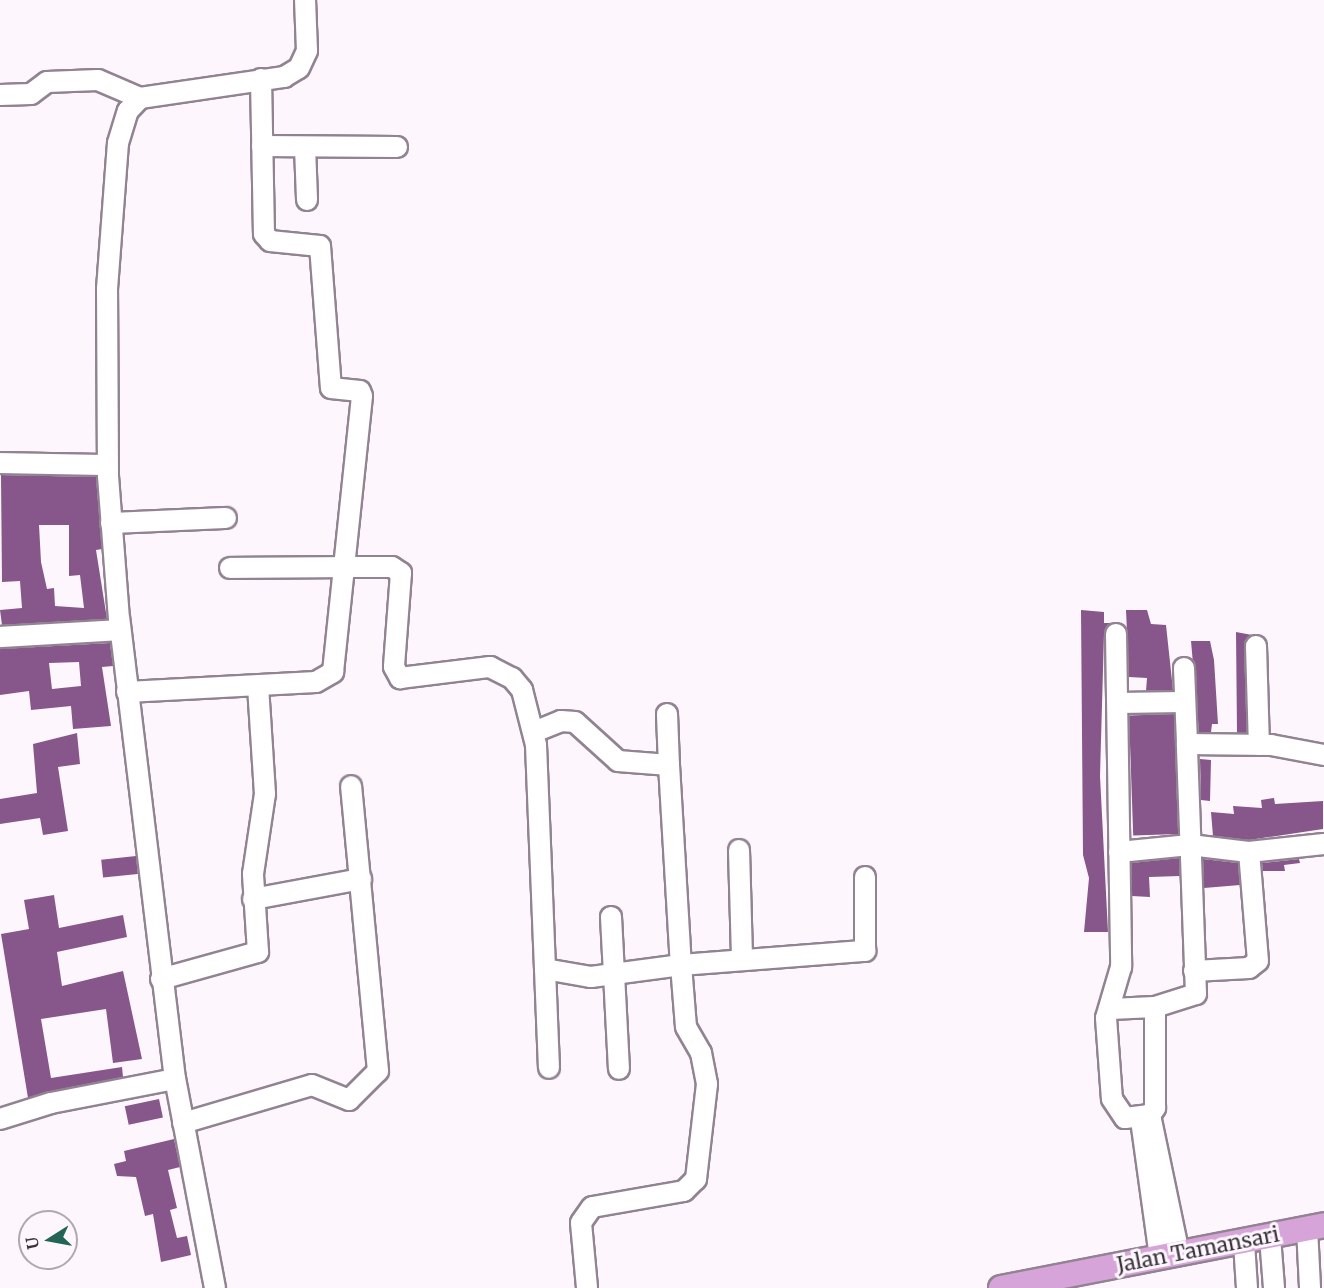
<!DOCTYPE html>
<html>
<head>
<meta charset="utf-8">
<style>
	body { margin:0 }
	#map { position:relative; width:1324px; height:1288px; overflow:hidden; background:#fdf6fd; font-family:Merriweather,serif }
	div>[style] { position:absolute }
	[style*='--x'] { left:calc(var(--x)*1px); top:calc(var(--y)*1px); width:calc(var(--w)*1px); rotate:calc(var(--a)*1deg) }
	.building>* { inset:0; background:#87568a; transform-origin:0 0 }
	.roads { filter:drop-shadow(2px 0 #928392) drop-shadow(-2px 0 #928392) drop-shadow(0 2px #928392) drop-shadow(0 -2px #928392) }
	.minor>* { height:20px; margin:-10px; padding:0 10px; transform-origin:10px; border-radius:10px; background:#fff }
	.major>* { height:24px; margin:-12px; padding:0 12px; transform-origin:12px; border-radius:12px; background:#d7a4da }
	span { translate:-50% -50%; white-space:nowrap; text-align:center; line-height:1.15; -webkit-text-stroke:6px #fdf6fd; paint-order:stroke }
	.street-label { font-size:21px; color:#39333a }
	.north { position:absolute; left:18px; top:1210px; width:60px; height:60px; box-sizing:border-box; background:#fdf6fd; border:2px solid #afa8af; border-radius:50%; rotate:259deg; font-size:16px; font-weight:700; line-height:24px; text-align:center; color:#39333a }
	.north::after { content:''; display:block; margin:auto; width:21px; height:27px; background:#226556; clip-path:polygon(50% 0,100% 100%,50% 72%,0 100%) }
</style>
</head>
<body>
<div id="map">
	<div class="building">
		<div style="clip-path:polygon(evenodd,1px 475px,96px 477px,102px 549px,96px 550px,107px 619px,2px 625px,0 610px,22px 608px,20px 581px,2px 582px,1px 475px,39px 525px,69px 525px,69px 576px,80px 575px,84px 608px,55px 606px,54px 588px,47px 589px,41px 562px,39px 525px)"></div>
		<div style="clip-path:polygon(1081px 610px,1104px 612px,1104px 623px,1111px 623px,1104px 634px,1100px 776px,1108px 932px,1084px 932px,1089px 878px,1083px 855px)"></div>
		<div style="clip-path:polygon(1126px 610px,1147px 610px,1151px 624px,1166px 625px,1173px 690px,1146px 691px,1147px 678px,1129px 677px)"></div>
		<div style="clip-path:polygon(1236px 632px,1252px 635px,1244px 646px,1247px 733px,1237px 733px)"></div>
		<div style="clip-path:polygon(1191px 641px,1210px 641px,1214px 660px,1218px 724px,1212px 724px,1211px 732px,1199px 732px)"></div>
		<div style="clip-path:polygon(evenodd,110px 643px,113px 666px,102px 667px,111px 726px,73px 729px,71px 706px,31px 710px,29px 691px,0 695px,0 649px,110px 643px,79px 662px,81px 686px,52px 689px,49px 663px,79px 662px)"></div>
		<div style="left:1174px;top:714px;width:120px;height:45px;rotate:88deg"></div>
		<div style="clip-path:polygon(77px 733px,80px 764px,58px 767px,68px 831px,43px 835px,40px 818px,0 824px,0 799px,37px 793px,33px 744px)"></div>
		<div style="clip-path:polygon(1200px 759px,1211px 760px,1210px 801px,1201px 800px)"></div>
		<div style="clip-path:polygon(1274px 798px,1275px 804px,1323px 801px,1323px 829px,1249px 840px,1213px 836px,1211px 812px,1234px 814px,1233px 806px,1262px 808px,1261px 800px)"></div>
		<div style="left:136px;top:856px;width:18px;height:35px;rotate:84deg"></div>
		<div style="clip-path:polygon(1179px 858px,1180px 876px,1149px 877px,1150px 897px,1132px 896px,1131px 863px)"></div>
		<div style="clip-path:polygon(1203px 859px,1238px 863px,1240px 885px,1204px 888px)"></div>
		<div style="clip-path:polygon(1299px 859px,1300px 863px,1284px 865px,1285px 871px,1263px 871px,1262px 863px)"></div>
		<div style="clip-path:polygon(54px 895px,59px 928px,123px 915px,127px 937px,57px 952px,62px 986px,123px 971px,142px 1059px,113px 1063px,106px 1009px,41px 1019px,51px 1078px,122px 1067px,123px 1077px,28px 1098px,1px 934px,29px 929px,24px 900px)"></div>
		<div style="left:159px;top:1099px;width:19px;height:35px;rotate:78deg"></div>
		<div style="clip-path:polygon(174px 1139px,180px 1167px,168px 1170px,177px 1208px,170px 1210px,177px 1238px,187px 1236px,191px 1255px,161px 1262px,153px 1214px,145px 1216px,136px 1177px,117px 1176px,114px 1164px,126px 1161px,124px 1151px)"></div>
	</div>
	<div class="roads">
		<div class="minor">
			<div style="--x:261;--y:79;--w:155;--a:88.9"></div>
			<div style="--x:264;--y:234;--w:9;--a:49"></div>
			<div style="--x:270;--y:241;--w:50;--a:5.7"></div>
			<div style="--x:320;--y:246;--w:142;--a:85.6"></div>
			<div style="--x:331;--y:388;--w:29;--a:6"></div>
			<div style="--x:360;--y:391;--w:5;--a:68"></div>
			<div style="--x:362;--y:396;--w:172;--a:96"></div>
			<div style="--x:344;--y:567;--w:48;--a:0"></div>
			<div style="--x:392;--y:567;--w:11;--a:34"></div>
			<div style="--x:401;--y:573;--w:94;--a:94.3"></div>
			<div style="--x:394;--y:667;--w:13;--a:61"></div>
			<div style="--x:400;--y:678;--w:91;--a:-7"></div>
			<div style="--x:490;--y:667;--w:25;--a:27"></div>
			<div style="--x:512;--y:678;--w:16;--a:50"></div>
			<div style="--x:522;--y:690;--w:57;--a:75.7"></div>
			<div style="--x:536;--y:745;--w:323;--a:87.7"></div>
			<div style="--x:0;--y:95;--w:31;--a:-2"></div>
			<div style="--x:31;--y:94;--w:20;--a:-37"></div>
			<div style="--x:47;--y:82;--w:51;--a:-2.2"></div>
			<div style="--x:98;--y:80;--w:46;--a:23.2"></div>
			<div style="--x:262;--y:146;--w:135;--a:0.4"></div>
			<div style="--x:305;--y:147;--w:53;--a:87.8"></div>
			<div style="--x:0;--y:463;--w:107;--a:1.1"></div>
			<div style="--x:111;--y:523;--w:115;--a:-2.5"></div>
			<div style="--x:1116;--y:634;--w:333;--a:89.1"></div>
			<div style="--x:1121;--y:967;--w:53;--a:106.4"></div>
			<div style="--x:1106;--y:1018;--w:81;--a:85.8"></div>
			<div style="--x:1112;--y:1099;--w:23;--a:56"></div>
			<div style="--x:1125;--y:1118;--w:25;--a:-7"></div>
			<div style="--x:1150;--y:1115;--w:9;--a:-54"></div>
			<div style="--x:1155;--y:1108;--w:101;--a:-90"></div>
			<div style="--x:1155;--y:1007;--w:43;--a:-17.6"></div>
			<div style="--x:1196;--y:994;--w:250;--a:-92.1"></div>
			<div style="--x:1187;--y:744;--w:84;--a:0.7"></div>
			<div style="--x:1271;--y:745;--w:54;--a:10.7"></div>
			<div style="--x:0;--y:637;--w:120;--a:-3.3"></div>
			<div style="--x:1256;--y:646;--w:99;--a:88.3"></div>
			<div style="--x:1184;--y:668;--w:76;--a:87.7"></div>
			<div style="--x:127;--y:692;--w:189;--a:-3"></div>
			<div style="--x:316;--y:682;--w:20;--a:-30"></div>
			<div style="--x:333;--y:672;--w:106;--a:-84"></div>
			<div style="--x:344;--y:567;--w:114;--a:179.5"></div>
			<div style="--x:1118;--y:703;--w:65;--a:-0.9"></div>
			<div style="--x:667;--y:714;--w:51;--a:87.8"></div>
			<div style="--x:534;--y:732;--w:29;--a:-22"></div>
			<div style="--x:561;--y:721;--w:14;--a:4"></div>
			<div style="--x:575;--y:722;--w:58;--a:42.2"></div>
			<div style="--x:618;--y:761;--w:51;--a:4.5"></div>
			<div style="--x:669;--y:765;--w:200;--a:86.6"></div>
			<div style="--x:681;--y:965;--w:185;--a:-4.4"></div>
			<div style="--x:865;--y:951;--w:74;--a:-90"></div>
			<div style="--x:739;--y:850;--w:108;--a:88.4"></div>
			<div style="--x:1119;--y:852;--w:71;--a:-5.6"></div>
			<div style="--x:1190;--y:845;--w:59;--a:6.8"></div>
			<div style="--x:1249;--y:852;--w:75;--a:-6.1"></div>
			<div style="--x:253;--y:899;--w:110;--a:-10.5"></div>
			<div style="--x:611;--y:917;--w:152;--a:87"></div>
			<div style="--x:545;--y:969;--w:47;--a:9.9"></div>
			<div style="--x:591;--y:977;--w:91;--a:-7.6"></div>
			<div style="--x:681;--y:965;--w:62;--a:85.4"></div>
			<div style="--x:686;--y:1027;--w:30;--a:60"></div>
			<div style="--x:701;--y:1053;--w:32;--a:79"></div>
			<div style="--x:707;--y:1084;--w:96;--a:96.6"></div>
			<div style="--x:696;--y:1179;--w:17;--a:135"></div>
			<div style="--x:684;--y:1191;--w:93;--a:170.1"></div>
			<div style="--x:592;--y:1207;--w:19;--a:125"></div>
			<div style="--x:581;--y:1223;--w:65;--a:84.7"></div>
			<div style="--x:1194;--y:971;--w:55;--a:-3.1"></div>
			<div style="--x:1249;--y:968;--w:11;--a:-38"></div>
			<div style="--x:1258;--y:961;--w:109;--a:-94.7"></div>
			<div style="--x:161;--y:979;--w:101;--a:-15.6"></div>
			<div style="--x:258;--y:952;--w:78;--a:-93.7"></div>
			<div style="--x:253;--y:874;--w:81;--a:-81.5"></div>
			<div style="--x:265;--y:794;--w:108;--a:-93.7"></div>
			<div style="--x:1110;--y:1009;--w:45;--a:-2.5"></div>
			<div style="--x:1150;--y:1115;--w:142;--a:78.2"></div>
			<div style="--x:0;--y:1119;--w:53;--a:-17.4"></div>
			<div style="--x:51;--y:1103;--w:126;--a:-11"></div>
			<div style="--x:1141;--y:1120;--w:138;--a:82.1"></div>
			<div style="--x:183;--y:1123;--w:134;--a:-16.4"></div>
			<div style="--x:312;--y:1085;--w:40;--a:22"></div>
			<div style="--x:349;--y:1100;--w:41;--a:-45"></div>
			<div style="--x:378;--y:1071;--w:286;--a:-95.4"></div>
			<div style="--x:1307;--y:1228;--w:60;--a:87.1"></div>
			<div style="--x:1270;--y:1237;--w:51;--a:85.5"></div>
			<div style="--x:1244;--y:1243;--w:45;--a:86.2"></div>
			<div style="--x:215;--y:1288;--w:213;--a:-100.8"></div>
			<div style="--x:175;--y:1079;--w:463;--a:-96.9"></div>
			<div style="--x:119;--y:619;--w:144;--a:-94.4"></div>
			<div style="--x:108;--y:475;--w:186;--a:-90.3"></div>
			<div style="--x:107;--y:289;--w:146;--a:-85.7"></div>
			<div style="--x:118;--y:143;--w:34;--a:-73"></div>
			<div style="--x:128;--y:111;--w:18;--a:-47"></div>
			<div style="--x:140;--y:98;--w:146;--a:-8.3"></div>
			<div style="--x:284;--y:77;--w:17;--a:-31"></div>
			<div style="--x:299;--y:68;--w:19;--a:-65"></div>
			<div style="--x:307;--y:51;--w:51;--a:-92.2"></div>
		</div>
		<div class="major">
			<div style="--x:1001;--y:1288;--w:329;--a:-11"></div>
		</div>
	</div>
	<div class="street-label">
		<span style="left:1198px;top:1250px;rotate:-11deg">Jalan Tamansari</span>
	</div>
	<div class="north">U</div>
</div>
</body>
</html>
